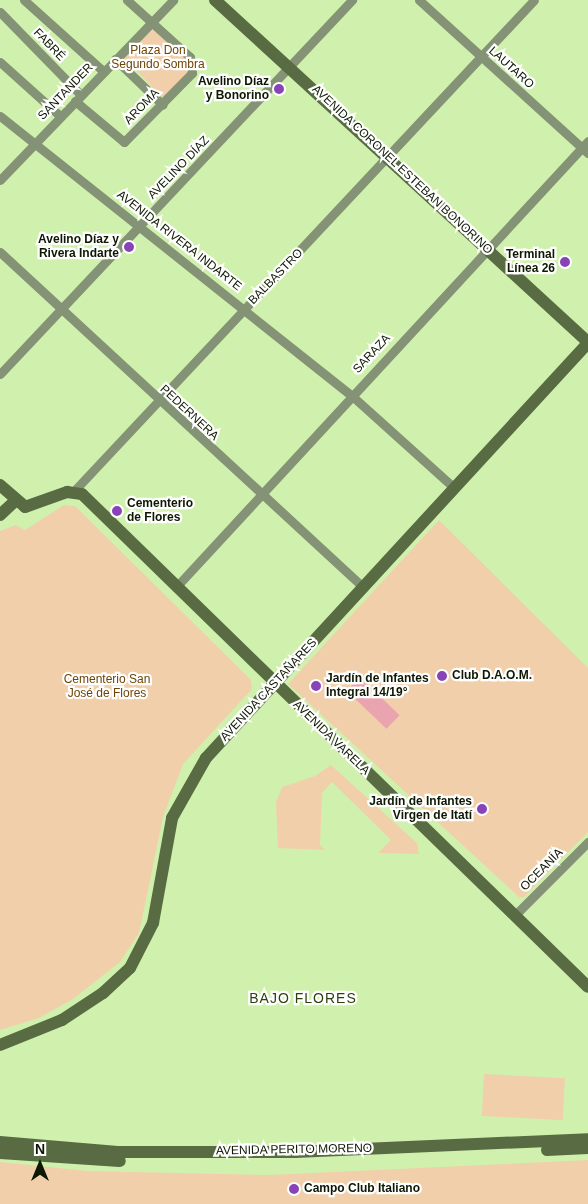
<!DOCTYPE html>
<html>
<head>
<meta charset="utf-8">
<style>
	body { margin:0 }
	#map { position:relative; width:588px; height:1204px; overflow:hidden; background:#d0f1ad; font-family:Arial,sans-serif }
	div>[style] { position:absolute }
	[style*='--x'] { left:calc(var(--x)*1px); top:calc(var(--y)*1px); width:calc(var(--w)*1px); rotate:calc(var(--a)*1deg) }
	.green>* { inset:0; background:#f1cfab; transform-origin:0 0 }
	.water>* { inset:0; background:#e9a4af; transform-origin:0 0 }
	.street>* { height:9px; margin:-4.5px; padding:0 4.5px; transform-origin:4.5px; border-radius:4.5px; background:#849276 }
	.secondary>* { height:12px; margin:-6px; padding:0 6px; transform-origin:6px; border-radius:6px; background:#586b42 }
	.dots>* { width:14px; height:14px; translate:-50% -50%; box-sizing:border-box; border:2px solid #fff; border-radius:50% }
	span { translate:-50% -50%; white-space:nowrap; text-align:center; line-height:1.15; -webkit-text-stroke:4.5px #fff; paint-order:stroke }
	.street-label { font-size:12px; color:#0d1701 }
	.park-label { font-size:12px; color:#6e4406 }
	.poi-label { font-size:12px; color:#0d1701; font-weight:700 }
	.right { translate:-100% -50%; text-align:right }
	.left { translate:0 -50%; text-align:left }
	.neighbourhood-label { font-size:14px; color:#2d4110; letter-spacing:1px }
	.north { position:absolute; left:15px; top:1139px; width:50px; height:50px; -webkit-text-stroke:4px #fff; paint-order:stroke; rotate:0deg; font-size:14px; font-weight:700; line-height:20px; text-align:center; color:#0d1701 }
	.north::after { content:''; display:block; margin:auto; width:18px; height:22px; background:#0d1701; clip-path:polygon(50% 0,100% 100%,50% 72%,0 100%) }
</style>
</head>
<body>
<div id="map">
	<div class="green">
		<div style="left:157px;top:24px;width:57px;height:47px;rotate:46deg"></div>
		<div style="clip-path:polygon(64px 505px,75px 506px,251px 680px,252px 689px,183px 764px,163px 817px,139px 933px,120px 962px,73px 999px,39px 1018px,0 1030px,0 531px,16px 525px,25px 530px)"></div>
		<div style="clip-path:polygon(439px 520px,588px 668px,588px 832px,524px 897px,519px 897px,288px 684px)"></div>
		<div style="clip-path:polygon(331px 765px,417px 843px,419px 854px,378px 853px,391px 840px,332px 782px,322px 793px,320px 845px,325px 850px,278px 848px,276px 802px,282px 787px,315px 776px)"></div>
		<div style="left:484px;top:1074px;width:81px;height:42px;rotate:3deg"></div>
		<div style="clip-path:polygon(588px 1160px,588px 1204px,0 1204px,0 1162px,88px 1171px,269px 1175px)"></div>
	</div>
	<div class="water">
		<div style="left:360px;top:677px;width:55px;height:19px;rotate:44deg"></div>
	</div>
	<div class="street">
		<div style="--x:24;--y:0;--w:106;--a:41.9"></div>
		<div style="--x:419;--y:0;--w:228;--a:42.2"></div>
		<div style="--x:0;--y:12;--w:115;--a:45.7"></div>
		<div style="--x:115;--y:59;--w:66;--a:43.8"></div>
		<div style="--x:0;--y:62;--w:81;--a:42"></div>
		<div style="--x:75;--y:101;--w:64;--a:39.9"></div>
		<div style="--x:124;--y:142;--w:97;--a:-45.4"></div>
		<div style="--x:192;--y:73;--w:16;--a:-97"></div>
		<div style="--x:190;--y:57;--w:85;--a:-137.9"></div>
		<div style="--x:0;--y:116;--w:448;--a:38.5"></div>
		<div style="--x:351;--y:395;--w:137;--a:42"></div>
		<div style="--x:0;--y:180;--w:250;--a:-46.1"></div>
		<div style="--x:0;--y:252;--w:495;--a:42.7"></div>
		<div style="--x:0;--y:374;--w:514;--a:-46.74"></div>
		<div style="--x:73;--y:492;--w:674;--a:-46.86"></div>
		<div style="--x:177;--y:586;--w:606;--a:-47.27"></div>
		<div style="--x:514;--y:916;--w:105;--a:-45"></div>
	</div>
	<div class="secondary">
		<div style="--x:215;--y:0;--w:506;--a:42.52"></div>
		<div style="--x:0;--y:485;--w:33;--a:41"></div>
		<div style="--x:25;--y:507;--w:45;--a:-19.7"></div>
		<div style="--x:67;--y:492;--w:15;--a:8"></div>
		<div style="--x:82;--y:494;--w:706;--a:44.25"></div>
		<div style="--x:0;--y:515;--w:19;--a:-43"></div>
		<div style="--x:0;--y:1045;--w:67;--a:-22"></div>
		<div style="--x:62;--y:1020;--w:49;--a:-33.4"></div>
		<div style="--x:103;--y:993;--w:37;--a:-43"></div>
		<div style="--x:130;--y:968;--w:51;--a:-62.9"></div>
		<div style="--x:153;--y:923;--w:107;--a:-79.7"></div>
		<div style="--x:172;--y:818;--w:69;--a:-60.5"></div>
		<div style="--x:206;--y:758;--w:564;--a:-47.37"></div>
		<div style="--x:0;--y:1142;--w:118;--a:4.8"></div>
		<div style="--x:118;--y:1152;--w:177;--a:0"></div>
		<div style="--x:295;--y:1152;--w:293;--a:-2.5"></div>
		<div style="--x:547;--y:1150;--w:41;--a:-2.8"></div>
		<div style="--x:0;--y:1153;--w:120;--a:3.8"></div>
	</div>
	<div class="dots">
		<div style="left:279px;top:89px;background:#8843b7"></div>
		<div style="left:129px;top:247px;background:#8843b7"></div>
		<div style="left:565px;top:262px;background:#8843b7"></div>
		<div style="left:117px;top:511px;background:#8843b7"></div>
		<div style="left:442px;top:676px;background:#8843b7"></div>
		<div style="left:316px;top:686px;background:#8843b7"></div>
		<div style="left:482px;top:809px;background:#8843b7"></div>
		<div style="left:294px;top:1189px;background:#8843b7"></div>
	</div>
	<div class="street-label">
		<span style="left:49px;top:45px;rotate:46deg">FABRÉ</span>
		<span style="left:511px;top:68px;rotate:42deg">LAUTARO</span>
		<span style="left:66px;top:92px;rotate:-46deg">SANTANDER</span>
		<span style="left:142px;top:107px;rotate:-46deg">AROMA</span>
		<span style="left:179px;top:168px;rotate:-46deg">AVELINO DÍAZ</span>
		<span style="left:402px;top:170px;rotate:43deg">AVENIDA CORONEL ESTEBAN BONORINO</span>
		<span style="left:179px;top:241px;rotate:38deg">AVENIDA RIVERA INDARTE</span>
		<span style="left:276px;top:277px;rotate:-46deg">BALBASTRO</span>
		<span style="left:372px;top:354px;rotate:-47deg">SARAZA</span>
		<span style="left:189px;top:413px;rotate:43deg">PEDERNERA</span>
		<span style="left:269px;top:690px;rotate:-47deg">AVENIDA CASTAÑARES</span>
		<span style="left:331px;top:738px;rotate:44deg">AVENIDA VARELA</span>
		<span style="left:542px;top:870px;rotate:-45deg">OCEANÍA</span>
		<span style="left:294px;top:1150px;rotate:-1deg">AVENIDA PERITO MORENO</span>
	</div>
	<div class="park-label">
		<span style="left:158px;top:58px">Plaza Don<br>Segundo Sombra</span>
		<span style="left:107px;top:687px">Cementerio San<br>José de Flores</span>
	</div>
	<div class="poi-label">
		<span class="right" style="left:269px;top:89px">Avelino Díaz<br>y Bonorino</span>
		<span class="right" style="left:119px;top:247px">Avelino Díaz y<br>Rivera Indarte</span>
		<span class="right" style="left:555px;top:262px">Terminal<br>Línea 26</span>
		<span class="left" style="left:127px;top:511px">Cementerio<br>de Flores</span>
		<span class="left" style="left:452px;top:676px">Club D.A.O.M.</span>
		<span class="left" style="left:326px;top:686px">Jardín de Infantes<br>Integral 14/19°</span>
		<span class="right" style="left:472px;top:809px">Jardín de Infantes<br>Virgen de Itatí</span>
		<span class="left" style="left:304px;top:1189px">Campo Club Italiano</span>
	</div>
	<div class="neighbourhood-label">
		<span style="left:303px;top:998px">BAJO FLORES</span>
	</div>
	<div class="north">N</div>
</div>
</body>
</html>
